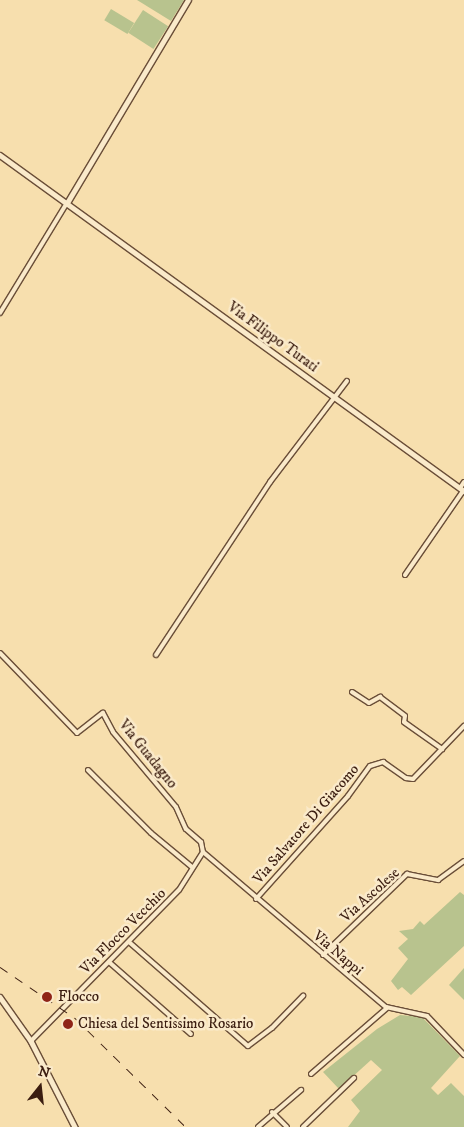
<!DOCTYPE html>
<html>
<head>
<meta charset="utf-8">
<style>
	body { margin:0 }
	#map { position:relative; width:464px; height:1127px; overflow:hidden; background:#f7dfae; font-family:"IM FELL DW Pica",serif }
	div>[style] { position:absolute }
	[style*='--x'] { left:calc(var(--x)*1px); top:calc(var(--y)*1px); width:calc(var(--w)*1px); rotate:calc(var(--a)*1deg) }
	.green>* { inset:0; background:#b8c38e; transform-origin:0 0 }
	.roads { filter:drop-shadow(1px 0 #6a4e38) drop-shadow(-1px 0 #6a4e38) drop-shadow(0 1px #6a4e38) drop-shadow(0 -1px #6a4e38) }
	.minor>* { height:4px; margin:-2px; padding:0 2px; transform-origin:2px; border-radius:2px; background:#faeaca }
	.tertiary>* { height:4.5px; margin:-2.25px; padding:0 2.25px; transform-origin:2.25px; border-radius:2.25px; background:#faeaca }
	.rail>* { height:1px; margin-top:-0.5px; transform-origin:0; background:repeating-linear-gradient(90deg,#3b1d10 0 9px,transparent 0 18px) }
	.dots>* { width:14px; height:14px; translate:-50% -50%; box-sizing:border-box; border:2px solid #faeaca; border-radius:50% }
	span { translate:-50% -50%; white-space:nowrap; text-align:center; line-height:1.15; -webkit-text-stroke:5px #faeaca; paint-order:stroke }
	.street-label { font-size:15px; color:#3b1d10 }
	.poi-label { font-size:15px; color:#3b1d10 }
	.left { translate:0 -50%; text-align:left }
	.north { position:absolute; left:15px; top:1062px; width:50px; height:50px; -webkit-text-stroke:4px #faeaca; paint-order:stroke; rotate:16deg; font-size:14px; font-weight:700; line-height:20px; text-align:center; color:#3b1d10 }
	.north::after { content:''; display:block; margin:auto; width:18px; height:22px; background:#3b1d10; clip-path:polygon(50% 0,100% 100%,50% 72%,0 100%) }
</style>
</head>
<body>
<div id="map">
	<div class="green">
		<div style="clip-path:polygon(137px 0,184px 0,171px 21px)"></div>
		<div style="left:111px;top:9px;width:27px;height:13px;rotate:31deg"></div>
		<div style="left:143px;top:10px;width:30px;height:27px;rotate:33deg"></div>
		<div style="clip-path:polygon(460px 892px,464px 895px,464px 946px,411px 995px,402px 987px,398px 990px,391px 981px,408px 959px,398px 948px,408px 939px,399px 931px,413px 929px,420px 921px,424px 925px)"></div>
		<div style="clip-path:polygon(464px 968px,464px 1000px,449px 985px)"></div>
		<div style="clip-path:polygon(400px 1015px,422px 1017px,460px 1056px,431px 1088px,438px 1095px,451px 1083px,464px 1096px,464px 1127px,348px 1127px,360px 1111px,351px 1100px,382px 1070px,371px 1060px,339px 1089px,323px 1072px,377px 1029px)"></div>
	</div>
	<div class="roads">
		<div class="minor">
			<div style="--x:0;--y:313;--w:129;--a:-58.7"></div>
			<div style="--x:460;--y:488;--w:7;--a:-56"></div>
			<div style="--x:405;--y:575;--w:102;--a:-55.4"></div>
			<div style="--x:0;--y:653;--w:111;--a:46.1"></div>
			<div style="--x:77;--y:733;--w:33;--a:-38"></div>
			<div style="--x:103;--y:713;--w:21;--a:62"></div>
			<div style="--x:113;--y:732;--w:98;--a:50"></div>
			<div style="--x:176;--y:807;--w:24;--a:66"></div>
			<div style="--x:186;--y:829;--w:20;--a:41"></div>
			<div style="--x:201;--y:842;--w:10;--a:79"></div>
			<div style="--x:156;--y:655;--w:207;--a:-56.6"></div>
			<div style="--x:270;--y:482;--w:127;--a:-52.7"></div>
			<div style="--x:352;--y:692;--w:20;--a:33"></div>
			<div style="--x:369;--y:703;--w:13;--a:-29"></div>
			<div style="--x:380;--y:697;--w:31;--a:37"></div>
			<div style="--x:405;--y:716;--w:6;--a:99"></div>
			<div style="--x:404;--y:722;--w:47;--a:35.4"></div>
			<div style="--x:88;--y:770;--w:89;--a:45"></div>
			<div style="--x:151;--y:833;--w:53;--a:39.7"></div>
			<div style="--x:203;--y:852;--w:240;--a:40.3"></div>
			<div style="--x:386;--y:1007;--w:42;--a:12.4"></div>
			<div style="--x:427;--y:1016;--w:54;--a:46.5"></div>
			<div style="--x:256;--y:899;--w:138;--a:-48.2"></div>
			<div style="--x:348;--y:796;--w:37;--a:-54"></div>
			<div style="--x:370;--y:766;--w:14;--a:-17"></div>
			<div style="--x:383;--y:762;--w:28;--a:35"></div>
			<div style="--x:406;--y:778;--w:7;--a:8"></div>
			<div style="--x:413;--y:779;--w:74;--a:-46.1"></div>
			<div style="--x:129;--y:942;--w:158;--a:41.2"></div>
			<div style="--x:248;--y:1046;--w:30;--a:-37"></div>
			<div style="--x:272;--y:1028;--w:45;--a:-45.9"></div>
			<div style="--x:323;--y:955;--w:117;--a:-44"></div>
			<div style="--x:407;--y:874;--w:32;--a:11"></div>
			<div style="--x:438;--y:880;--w:32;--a:-36"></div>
			<div style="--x:109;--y:962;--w:109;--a:41.3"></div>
			<div style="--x:31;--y:1041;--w:211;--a:-45.6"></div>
			<div style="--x:179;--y:890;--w:45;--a:-57.7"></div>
			<div style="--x:311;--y:1074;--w:101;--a:-41"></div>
			<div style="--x:272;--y:1112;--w:21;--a:45"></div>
			<div style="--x:258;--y:1127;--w:57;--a:-40.7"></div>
			<div style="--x:303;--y:1127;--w:71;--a:-43.9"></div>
		</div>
		<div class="tertiary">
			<div style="--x:0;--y:155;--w:573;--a:35.91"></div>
			<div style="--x:67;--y:203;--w:236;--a:-59.2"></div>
			<div style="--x:0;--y:997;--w:54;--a:54.8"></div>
			<div style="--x:31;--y:1041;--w:97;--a:62.9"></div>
		</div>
	</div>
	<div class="rail">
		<div style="--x:0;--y:967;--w:91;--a:34.2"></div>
		<div style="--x:75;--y:1018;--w:156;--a:44.5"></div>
	</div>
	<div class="dots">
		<div style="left:47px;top:997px;background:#8f2418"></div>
		<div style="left:68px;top:1024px;background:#8f2418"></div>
	</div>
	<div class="street-label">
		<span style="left:273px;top:337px;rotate:36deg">Via Filippo Turati</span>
		<span style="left:148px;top:754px;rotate:51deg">Via Guadagno</span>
		<span style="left:306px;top:824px;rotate:-49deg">Via Salvatore Di Giacomo</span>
		<span style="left:370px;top:895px;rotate:-42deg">Via Ascolese</span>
		<span style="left:123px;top:931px;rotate:-45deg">Via Flocco Vecchio</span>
		<span style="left:338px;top:953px;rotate:40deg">Via Nappi</span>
	</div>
	<div class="poi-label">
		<span class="left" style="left:58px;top:997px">Flocco</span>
		<span class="left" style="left:78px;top:1024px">Chiesa del Sentissimo Rosario</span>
	</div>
	<div class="north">N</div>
</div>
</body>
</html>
